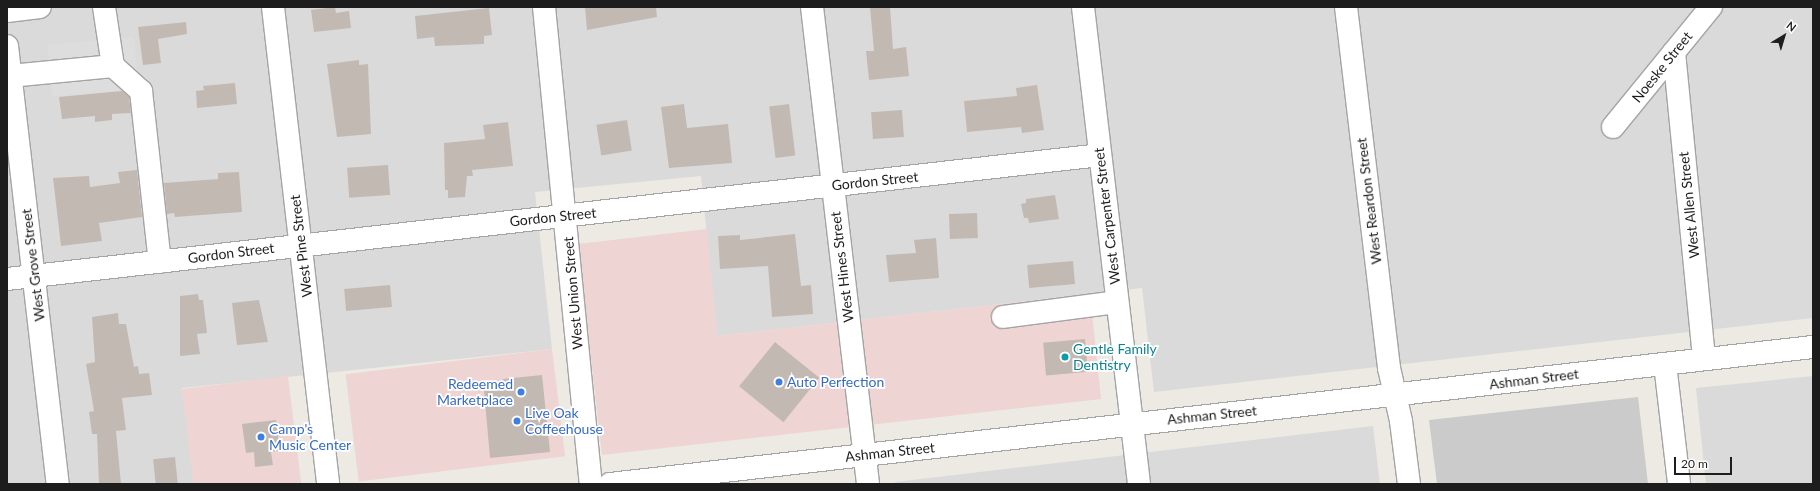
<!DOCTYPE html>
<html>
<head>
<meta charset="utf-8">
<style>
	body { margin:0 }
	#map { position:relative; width:1820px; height:491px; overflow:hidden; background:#edeae3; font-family:Lato,sans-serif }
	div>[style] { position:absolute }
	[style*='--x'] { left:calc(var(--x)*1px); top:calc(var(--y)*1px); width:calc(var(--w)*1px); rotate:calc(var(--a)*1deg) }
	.residential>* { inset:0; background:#dbdada }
	.commercial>* { inset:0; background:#eed4d2; transform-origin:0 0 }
	.religious>* { inset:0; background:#cbcbcb }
	.parking>* { inset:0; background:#ddd; transform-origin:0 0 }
	.building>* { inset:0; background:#c2bab2; transform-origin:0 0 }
	.roads { filter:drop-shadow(1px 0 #a4a4a4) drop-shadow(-1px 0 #a4a4a4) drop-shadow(0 1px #a4a4a4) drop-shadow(0 -1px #a4a4a4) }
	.minor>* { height:22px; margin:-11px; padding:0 11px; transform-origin:11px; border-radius:11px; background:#fff }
	.dots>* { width:11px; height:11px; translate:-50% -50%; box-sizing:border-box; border:2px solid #fff; border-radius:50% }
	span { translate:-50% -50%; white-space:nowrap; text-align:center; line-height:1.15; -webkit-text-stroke:3.5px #fff; paint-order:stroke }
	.street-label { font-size:14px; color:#1d1d1d }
	.culture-label { font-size:14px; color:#0d838f }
	.left { translate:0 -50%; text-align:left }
	.shop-label { font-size:14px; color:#366cbe }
	.right { translate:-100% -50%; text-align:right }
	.frame { position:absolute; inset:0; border:8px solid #1d1d1d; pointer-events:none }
	.north { position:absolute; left:1764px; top:16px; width:40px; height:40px; -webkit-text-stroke:3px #fff; paint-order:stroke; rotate:38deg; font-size:11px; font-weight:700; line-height:16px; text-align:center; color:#1d1d1d }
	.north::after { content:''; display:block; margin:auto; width:14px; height:18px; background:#1d1d1d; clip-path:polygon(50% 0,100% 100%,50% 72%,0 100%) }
	.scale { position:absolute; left:1674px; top:457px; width:58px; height:18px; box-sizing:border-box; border:2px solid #1d1d1d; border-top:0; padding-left:5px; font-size:12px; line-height:14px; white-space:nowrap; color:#1d1d1d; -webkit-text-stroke:3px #fff; paint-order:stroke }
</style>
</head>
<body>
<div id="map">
	<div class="residential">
		<div style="clip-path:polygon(7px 7px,1813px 7px,1813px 318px,1154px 392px,1142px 288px,717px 336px,701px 176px,535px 192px,552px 349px,182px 388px,195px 484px,7px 484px)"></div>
		<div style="clip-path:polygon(1813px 376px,1813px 484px,1706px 484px,1696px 388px)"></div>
		<div style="clip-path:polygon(1373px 426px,1380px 484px,895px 484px,895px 482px)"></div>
	</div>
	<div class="commercial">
		<div style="clip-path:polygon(707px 229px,717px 336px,1090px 294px,1101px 399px,602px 455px,578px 244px)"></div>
		<div style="left:552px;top:349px;width:108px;height:208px;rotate:83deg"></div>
		<div style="left:288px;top:376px;width:109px;height:107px;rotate:83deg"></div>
	</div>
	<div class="religious">
		<div style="clip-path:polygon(1638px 397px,1648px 484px,1437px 484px,1429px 420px)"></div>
	</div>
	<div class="parking">
		<div style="left:134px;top:37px;width:52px;height:87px;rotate:85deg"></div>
	</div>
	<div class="building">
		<div style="clip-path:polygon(335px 7px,336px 13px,349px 11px,351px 28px,314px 32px,311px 10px)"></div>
		<div style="clip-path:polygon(585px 7px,656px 7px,657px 17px,587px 30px)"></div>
		<div style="clip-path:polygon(870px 7px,890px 7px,893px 49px,906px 47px,909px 76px,869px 80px,866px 51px,874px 51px)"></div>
		<div style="clip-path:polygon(489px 8px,492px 35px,484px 36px,484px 44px,435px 46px,434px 37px,417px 39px,415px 16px)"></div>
		<div style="clip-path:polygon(186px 22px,187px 34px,158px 39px,161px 63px,143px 65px,138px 27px)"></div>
		<div style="clip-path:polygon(359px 60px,359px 65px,368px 64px,371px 134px,337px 137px,327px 64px)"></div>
		<div style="clip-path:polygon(235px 83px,237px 104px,197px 108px,196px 91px,204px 90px,203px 86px)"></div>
		<div style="clip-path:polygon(1037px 85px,1044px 130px,1022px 133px,1021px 127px,967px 132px,964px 101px,1017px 96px,1016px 88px)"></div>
		<div style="clip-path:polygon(122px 91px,129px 97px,131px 113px,112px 114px,112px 120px,95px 122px,95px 116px,62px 119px,59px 97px)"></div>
		<div style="clip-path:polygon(684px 104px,687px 128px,728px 124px,732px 163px,669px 168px,661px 107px)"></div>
		<div style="left:789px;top:104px;width:52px;height:20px;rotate:83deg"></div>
		<div style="left:902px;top:110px;width:27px;height:31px;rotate:86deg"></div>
		<div style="left:627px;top:120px;width:31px;height:31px;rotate:81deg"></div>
		<div style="clip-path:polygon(508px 122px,513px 166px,472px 170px,473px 176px,467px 176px,465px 197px,448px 198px,448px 190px,445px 190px,444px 143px,485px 139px,483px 125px)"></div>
		<div style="left:388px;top:165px;width:30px;height:41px;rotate:86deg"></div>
		<div style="clip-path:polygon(137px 170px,142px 217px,99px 223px,102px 241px,61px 246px,53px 178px,89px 176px,90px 187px,120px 183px,118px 172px)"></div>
		<div style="clip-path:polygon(239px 172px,242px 212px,175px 217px,174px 213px,167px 214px,164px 183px,218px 179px,218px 173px)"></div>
		<div style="clip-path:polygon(1055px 195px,1059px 219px,1029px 223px,1028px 218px,1024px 218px,1021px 204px,1026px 203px,1026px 199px)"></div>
		<div style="left:977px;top:213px;width:25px;height:28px;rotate:88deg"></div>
		<div style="clip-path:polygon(795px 234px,801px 286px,811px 285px,813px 314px,772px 317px,768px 266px,720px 269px,718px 236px,740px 235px,740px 240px)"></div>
		<div style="clip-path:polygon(936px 238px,939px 278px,889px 282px,886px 255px,916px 253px,914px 240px)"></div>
		<div style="left:1073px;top:261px;width:23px;height:46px;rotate:85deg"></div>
		<div style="left:390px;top:285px;width:22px;height:46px;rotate:85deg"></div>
		<div style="clip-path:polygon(198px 294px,199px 300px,203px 300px,207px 333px,197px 334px,200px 354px,180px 356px,180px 296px)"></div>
		<div style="clip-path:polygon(259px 300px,268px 342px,237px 345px,232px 303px)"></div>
		<div style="clip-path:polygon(118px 313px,119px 324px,126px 324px,134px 367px,138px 366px,139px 374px,149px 373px,152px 395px,122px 398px,126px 430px,116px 431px,121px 484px,99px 484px,97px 434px,92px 434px,89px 412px,94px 411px,86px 364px,95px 362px,92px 317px)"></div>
		<div style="left:1085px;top:339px;width:33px;height:42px;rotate:85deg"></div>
		<div style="left:775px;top:342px;width:57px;height:57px;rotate:39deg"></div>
		<div style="clip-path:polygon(542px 375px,550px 452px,490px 458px,484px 390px,504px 388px,503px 379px)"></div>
		<div style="clip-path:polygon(276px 420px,280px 451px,271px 452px,273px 465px,255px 467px,254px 452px,246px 453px,242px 424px)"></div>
		<div style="left:175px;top:457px;width:27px;height:22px;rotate:84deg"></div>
	</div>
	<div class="roads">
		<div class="minor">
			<div style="--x:104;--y:7;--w:60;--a:81.3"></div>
			<div style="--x:113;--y:66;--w:38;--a:42"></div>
			<div style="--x:141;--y:91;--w:172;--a:83.7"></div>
			<div style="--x:273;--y:7;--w:480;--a:83.4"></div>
			<div style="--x:544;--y:7;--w:479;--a:84.4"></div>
			<div style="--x:812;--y:7;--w:480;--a:83.3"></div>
			<div style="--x:1083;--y:7;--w:480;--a:83.3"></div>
			<div style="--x:1346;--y:7;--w:364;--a:83.2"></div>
			<div style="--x:1389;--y:368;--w:54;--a:77.2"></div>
			<div style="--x:1401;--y:421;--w:64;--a:82.8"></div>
			<div style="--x:7;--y:11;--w:33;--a:-7"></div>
			<div style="--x:7;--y:46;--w:441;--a:83.4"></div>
			<div style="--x:1674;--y:52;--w:308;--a:84.4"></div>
			<div style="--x:10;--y:76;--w:103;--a:-5.5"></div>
			<div style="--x:1613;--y:127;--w:155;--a:-50.8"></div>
			<div style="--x:7;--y:279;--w:1100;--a:-6.47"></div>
			<div style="--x:1003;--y:317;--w:115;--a:-7.5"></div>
			<div style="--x:1665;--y:364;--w:121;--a:83.3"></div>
			<div style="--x:610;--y:484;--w:1211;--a:-6.5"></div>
		</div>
	</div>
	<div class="dots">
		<div style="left:1065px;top:357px;background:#0f9aa8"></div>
		<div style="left:779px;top:382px;background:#3f7fe0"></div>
		<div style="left:521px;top:392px;background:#3f7fe0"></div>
		<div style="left:517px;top:421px;background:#3f7fe0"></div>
		<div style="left:261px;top:437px;background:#3f7fe0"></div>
	</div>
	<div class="street-label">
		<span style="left:1662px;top:67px;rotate:-51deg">Noeske Street</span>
		<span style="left:875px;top:181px;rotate:-6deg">Gordon Street</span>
		<span style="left:1369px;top:201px;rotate:-97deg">West Reardon Street</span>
		<span style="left:1689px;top:205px;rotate:-96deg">West Allen Street</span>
		<span style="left:1107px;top:216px;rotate:-97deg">West Carpenter Street</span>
		<span style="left:553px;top:217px;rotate:-6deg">Gordon Street</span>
		<span style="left:301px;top:246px;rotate:-97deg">West Pine Street</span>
		<span style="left:231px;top:253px;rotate:-7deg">Gordon Street</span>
		<span style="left:33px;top:265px;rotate:-97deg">West Grove Street</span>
		<span style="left:842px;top:267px;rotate:-97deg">West Hines Street</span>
		<span style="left:573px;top:293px;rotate:-95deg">West Union Street</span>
		<span style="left:1534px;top:379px;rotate:-7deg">Ashman Street</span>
		<span style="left:1212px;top:415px;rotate:-6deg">Ashman Street</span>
		<span style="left:890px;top:452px;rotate:-6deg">Ashman Street</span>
	</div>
	<div class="culture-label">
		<span class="left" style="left:1073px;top:357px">Gentle Family<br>Dentistry</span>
	</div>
	<div class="shop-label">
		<span class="left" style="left:787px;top:382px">Auto Perfection</span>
		<span class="right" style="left:513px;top:392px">Redeemed<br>Marketplace</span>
		<span class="left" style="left:525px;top:421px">Live Oak<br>Coffeehouse</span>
		<span class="left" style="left:269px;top:437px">Camp's<br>Music Center</span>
	</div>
	<div class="frame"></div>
	<div class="north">N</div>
	<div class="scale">20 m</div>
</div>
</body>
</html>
